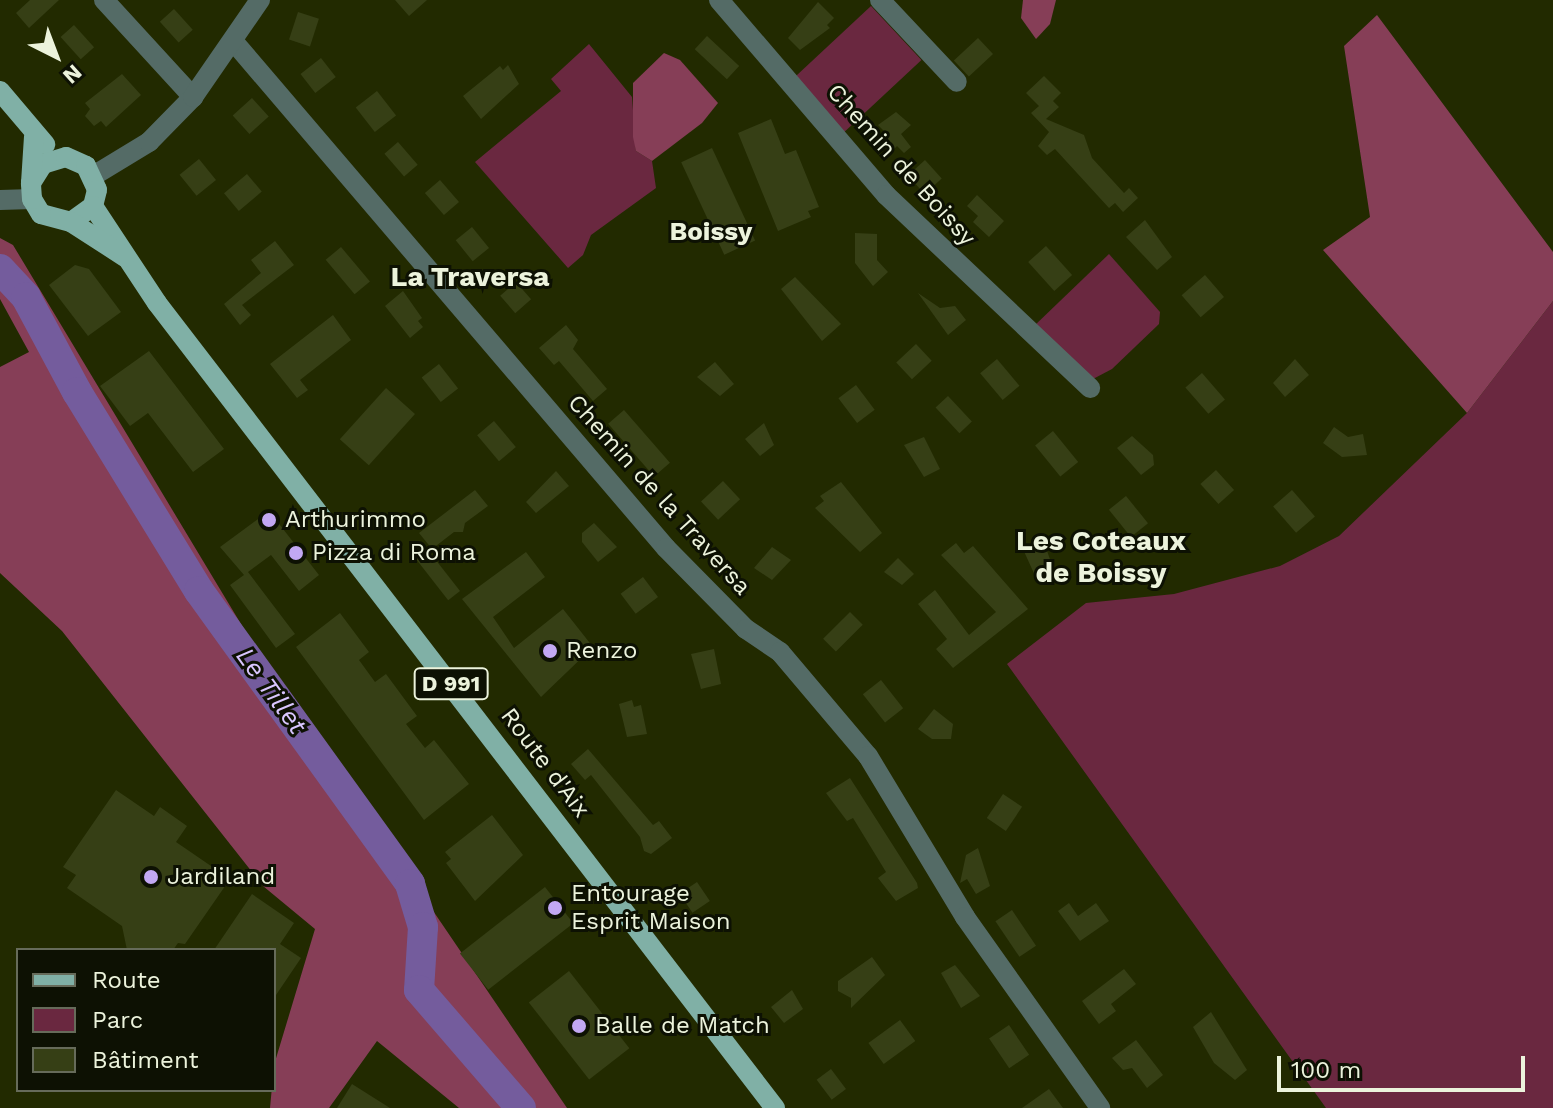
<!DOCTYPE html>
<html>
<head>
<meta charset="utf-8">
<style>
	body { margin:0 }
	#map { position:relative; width:1553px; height:1108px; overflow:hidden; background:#222a00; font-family:"Work Sans",sans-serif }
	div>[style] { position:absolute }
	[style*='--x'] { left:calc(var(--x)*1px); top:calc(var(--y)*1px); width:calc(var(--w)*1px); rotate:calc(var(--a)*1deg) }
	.green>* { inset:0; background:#6a2840; transform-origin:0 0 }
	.forest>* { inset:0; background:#863e57 }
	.river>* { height:30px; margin:-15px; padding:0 15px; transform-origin:15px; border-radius:15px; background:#745c9d }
	.building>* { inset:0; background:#363f15; transform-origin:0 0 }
	.minor>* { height:20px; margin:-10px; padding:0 10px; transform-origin:10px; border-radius:10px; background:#546b66 }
	.major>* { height:20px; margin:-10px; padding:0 10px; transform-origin:10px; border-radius:10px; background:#80b0a6 }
	.dots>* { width:22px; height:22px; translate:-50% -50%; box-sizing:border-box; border:4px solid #0d1103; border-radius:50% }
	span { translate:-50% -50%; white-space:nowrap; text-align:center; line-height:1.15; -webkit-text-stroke:6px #0d1103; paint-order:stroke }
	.shield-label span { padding:2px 6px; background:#0d1103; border:2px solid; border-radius:6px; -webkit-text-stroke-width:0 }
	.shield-label { font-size:22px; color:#ecf3dc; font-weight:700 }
	.street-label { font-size:24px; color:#ecf3dc }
	.poi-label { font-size:24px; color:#ecf3dc }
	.left { translate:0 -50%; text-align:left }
	.neighbourhood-label { font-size:26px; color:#ecf3dc; font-weight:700 }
	.water-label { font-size:26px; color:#d9c6ff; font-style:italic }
	.quarter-label { font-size:28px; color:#ecf3dc; font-weight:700 }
	.legend { position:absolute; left:16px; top:948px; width:260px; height:144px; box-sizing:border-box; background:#0d1103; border:2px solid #666b5a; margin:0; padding:10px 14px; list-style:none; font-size:24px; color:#ecf3dc }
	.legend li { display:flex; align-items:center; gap:16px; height:40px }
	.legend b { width:40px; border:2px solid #666b5a }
	.north { position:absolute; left:16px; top:16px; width:80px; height:80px; -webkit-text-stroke:6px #0d1103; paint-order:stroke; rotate:138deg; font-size:22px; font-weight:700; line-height:32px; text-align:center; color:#ecf3dc }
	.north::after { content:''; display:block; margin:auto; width:28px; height:36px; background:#ecf3dc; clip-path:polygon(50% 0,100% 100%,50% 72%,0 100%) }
	.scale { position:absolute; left:1277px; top:1056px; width:248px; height:36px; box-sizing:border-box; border:4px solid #ecf3dc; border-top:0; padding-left:10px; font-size:24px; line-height:28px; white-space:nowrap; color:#ecf3dc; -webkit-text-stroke:6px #0d1103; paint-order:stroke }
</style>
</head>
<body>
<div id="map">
	<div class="green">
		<div style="left:871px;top:6px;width:74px;height:107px;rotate:47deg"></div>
		<div style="clip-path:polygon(589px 44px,632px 97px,636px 151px,652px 161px,656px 188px,591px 235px,583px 255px,568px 268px,475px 162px,561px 91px,551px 79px)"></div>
		<div style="clip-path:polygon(1109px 254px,1160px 312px,1159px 324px,1112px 369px,1093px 379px,1033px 327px)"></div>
		<div style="clip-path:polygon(1553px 301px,1553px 1108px,1326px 1108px,1007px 664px,1086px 603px,1174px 594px,1280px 566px,1339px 536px,1467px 413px)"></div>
	</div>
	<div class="forest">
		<div style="clip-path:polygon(1023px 0,1056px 0,1050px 24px,1036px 39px,1021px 18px)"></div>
		<div style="clip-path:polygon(1377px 15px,1553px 252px,1553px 301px,1467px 413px,1323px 250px,1370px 217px,1344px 46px)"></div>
		<div style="clip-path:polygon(664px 53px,680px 60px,718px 103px,702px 123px,652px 161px,636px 151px,633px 137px,633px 83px)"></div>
		<div style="clip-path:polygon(0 238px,13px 245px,262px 659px,567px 1108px,459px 1108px,377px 1041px,329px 1108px,270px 1108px,274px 1065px,315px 929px,263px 886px,62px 631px,0 573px,0 367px,29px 352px,0 299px)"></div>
	</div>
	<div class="river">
		<div style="--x:0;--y:269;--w:38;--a:47"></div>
		<div style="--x:26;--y:297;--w:108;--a:61.8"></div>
		<div style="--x:77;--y:392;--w:233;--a:58.5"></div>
		<div style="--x:199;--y:591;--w:361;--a:54.2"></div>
		<div style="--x:410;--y:884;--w:45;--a:73.2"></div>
		<div style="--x:423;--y:927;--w:63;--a:93.6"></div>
		<div style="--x:419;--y:990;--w:156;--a:49.2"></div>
	</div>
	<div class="building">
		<div style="clip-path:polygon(30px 0,59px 0,29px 28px,16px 13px)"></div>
		<div style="clip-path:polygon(395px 0,427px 0,409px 16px)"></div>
		<div style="clip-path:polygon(818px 2px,834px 18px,827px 25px,830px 28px,800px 50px,788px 38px)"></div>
		<div style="left:174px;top:9px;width:28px;height:19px;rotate:48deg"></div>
		<div style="left:298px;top:12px;width:22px;height:29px;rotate:18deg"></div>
		<div style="left:74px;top:25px;width:30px;height:18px;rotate:48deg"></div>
		<div style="left:707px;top:36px;width:44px;height:18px;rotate:43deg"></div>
		<div style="left:978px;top:38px;width:22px;height:33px;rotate:47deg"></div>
		<div style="left:321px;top:58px;width:24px;height:26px;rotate:52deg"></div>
		<div style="clip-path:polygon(508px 65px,519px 84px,481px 119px,463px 96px,500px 66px,503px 70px)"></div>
		<div style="clip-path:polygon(122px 74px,141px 95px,106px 127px,101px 121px,94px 126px,85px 116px,90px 109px,85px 103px)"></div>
		<div style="clip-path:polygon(1044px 76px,1061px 93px,1053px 101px,1059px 107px,1046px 119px,1084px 135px,1092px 158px,1124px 193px,1129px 188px,1138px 198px,1123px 212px,1115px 203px,1109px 208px,1055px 149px,1047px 155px,1038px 146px,1049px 132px,1031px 113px,1039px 106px,1026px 93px)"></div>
		<div style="left:377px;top:91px;width:31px;height:27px;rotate:52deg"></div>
		<div style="left:252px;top:98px;width:25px;height:26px;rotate:48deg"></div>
		<div style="clip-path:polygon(896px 112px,911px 125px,901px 134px,911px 147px,904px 153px,897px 146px,890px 153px,879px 142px,887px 134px,878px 125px)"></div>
		<div style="clip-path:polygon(771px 119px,785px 154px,796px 150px,819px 207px,808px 211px,811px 217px,778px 231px,738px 133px)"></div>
		<div style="left:398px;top:142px;width:30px;height:18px;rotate:49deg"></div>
		<div style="left:712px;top:148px;width:102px;height:34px;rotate:65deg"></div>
		<div style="left:199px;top:159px;width:27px;height:25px;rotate:51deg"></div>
		<div style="left:925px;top:160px;width:25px;height:23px;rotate:48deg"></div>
		<div style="left:247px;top:174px;width:23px;height:30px;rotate:50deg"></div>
		<div style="left:440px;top:180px;width:29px;height:20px;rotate:49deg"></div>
		<div style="clip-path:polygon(977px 195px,1004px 221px,989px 237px,973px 222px,978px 216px,967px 206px)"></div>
		<div style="clip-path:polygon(1145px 220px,1172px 257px,1157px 270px,1126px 237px)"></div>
		<div style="left:472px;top:227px;width:27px;height:21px;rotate:51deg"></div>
		<div style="clip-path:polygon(855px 233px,877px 234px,877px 260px,888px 272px,873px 286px,855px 263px)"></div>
		<div style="clip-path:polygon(275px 241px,294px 265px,242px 305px,251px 315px,240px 325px,224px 304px,261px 273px,251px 260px)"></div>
		<div style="left:1046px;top:246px;width:39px;height:24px;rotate:48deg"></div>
		<div style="left:341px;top:247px;width:45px;height:20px;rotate:50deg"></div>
		<div style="clip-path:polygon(75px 265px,89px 269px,121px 312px,88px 336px,49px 285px)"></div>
		<div style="left:1205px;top:275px;width:29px;height:31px;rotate:49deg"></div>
		<div style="clip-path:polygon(795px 277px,841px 324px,822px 341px,781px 289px)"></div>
		<div style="left:516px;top:282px;width:23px;height:21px;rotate:49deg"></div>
		<div style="clip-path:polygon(403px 291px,422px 318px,418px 321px,423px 327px,410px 338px,385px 306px)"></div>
		<div style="clip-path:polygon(918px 293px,940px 308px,955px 306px,966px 320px,948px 335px)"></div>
		<div style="clip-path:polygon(333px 315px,351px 340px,300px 380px,308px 390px,297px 398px,270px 364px)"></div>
		<div style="clip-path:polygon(566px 325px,578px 340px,573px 349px,607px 389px,593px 401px,559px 361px,554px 365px,539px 348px)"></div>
		<div style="left:916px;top:344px;width:23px;height:27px;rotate:47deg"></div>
		<div style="clip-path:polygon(149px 351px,224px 449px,193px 472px,148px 413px,130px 426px,100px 386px)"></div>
		<div style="left:997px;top:359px;width:35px;height:22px;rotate:50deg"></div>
		<div style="clip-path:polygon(1295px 359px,1309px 375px,1285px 397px,1273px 383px)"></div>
		<div style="clip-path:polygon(715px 362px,734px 384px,720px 396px,697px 377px)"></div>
		<div style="left:439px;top:364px;width:31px;height:22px;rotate:52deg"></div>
		<div style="left:1202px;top:373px;width:35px;height:22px;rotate:49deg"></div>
		<div style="left:856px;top:385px;width:31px;height:22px;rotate:53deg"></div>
		<div style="left:386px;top:388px;width:39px;height:69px;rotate:42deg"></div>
		<div style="left:948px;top:396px;width:35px;height:17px;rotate:47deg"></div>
		<div style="left:624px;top:410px;width:70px;height:21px;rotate:49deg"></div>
		<div style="left:494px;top:421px;width:34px;height:22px;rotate:50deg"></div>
		<div style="clip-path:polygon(764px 423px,774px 445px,760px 456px,745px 439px)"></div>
		<div style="clip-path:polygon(1334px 427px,1348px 437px,1363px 434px,1367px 455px,1342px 457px,1323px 443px)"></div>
		<div style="left:1053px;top:431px;width:40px;height:23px;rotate:51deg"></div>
		<div style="clip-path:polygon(1132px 436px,1153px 455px,1154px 465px,1141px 475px,1117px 448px)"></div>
		<div style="clip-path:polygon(924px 437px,940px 469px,924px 477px,904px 445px)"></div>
		<div style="left:1216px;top:470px;width:27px;height:21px;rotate:48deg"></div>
		<div style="clip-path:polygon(556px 471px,569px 486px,536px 513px,526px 502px)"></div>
		<div style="left:723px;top:481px;width:25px;height:30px;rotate:47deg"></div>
		<div style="clip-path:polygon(841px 482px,882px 533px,860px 552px,815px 508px,824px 501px,820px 496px)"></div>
		<div style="clip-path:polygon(475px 490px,488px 506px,465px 523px,463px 532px,454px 532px,432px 549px,419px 533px)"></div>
		<div style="left:1292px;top:490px;width:35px;height:25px;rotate:49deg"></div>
		<div style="left:1126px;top:496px;width:35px;height:22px;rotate:51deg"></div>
		<div style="clip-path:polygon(269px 511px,319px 575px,299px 591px,271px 555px,248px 572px,295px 634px,276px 648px,230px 585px,244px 575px,220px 547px)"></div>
		<div style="clip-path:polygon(594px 523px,617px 547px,598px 562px,582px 542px,582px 533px)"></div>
		<div style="clip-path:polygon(1044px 542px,1055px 574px,1037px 580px,1022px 547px)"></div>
		<div style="clip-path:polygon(956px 543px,964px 553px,973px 546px,1028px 609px,953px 668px,936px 649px,947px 639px,918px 604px,935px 590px,969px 635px,996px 612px,941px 555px)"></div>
		<div style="clip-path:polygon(772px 547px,791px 560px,772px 580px,754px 568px)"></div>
		<div style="left:428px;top:550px;width:52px;height:15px;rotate:52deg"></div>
		<div style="clip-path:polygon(526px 552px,545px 577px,493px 617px,514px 648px,563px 609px,593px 647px,541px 697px,462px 599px)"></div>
		<div style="clip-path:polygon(898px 558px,914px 574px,902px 585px,884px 572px)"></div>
		<div style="left:643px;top:577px;width:25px;height:28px;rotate:53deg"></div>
		<div style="left:850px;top:612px;width:18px;height:38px;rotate:45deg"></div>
		<div style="clip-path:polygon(340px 613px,369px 652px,359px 660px,375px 682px,386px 674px,417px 716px,406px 724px,425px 748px,434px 740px,469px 784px,424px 820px,296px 647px)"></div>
		<div style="clip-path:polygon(714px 649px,721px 684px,701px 689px,691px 654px)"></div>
		<div style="left:881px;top:680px;width:36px;height:23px;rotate:52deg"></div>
		<div style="clip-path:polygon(632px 700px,634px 707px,641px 705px,647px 734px,627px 737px,619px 704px)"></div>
		<div style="clip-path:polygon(934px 709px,953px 724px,951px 739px,932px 739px,918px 729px)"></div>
		<div style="clip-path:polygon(588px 749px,653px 825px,659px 821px,672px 838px,651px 854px,644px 851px,640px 837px,591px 775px,585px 780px,571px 764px)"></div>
		<div style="clip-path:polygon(850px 778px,917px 883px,918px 888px,896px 901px,878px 878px,886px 872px,853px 818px,847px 821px,826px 793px)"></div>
		<div style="clip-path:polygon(116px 790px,154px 816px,160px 807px,187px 826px,176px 842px,230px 879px,185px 944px,178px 943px,173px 950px,127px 950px,122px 926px,67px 888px,76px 875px,63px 867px)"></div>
		<div style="left:1003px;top:794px;width:23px;height:29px;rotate:34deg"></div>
		<div style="clip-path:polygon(492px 815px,523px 855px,475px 901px,446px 863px,451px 859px,445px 852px)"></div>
		<div style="clip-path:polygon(978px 848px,990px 886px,976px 894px,967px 879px,960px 883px,966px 855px)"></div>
		<div style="left:697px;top:882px;width:23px;height:21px;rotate:56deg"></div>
		<div style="left:545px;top:887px;width:46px;height:108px;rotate:52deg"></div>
		<div style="clip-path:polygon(252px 894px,294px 923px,280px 944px,301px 958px,274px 998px,274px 950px,214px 950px)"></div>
		<div style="clip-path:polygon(1069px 903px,1078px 916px,1096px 903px,1109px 921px,1080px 941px,1058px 911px)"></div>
		<div style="left:1012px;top:910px;width:43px;height:20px;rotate:56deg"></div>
		<div style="clip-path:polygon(872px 957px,885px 975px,851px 1008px,851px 998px,838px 991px,838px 981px)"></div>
		<div style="clip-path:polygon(955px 965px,980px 996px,961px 1008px,941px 973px)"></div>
		<div style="clip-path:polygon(1124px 969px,1136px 984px,1111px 1004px,1116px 1011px,1099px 1024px,1082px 1001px)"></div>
		<div style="left:569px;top:971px;width:98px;height:51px;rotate:52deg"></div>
		<div style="clip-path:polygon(792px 990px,803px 1009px,784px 1023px,771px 1007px)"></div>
		<div style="clip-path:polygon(1211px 1012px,1247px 1070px,1235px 1080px,1214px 1063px,1193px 1027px)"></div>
		<div style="left:900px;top:1020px;width:26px;height:39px;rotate:54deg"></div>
		<div style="left:1009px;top:1025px;width:36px;height:24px;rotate:56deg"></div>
		<div style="clip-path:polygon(1136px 1040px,1163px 1075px,1147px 1088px,1132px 1068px,1123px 1070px,1112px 1058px)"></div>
		<div style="left:831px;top:1069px;width:25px;height:18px;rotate:53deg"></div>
		<div style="clip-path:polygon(352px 1084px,390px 1108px,337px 1108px)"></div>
		<div style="clip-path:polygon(1049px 1089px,1063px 1108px,1022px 1108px)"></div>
	</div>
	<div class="minor">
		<div style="--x:104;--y:0;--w:132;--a:47.5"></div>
		<div style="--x:719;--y:0;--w:257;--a:49.4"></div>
		<div style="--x:886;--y:195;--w:281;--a:43.4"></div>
		<div style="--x:880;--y:0;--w:112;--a:46.8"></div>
		<div style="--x:234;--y:42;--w:665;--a:49.51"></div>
		<div style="--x:666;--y:548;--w:114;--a:45.4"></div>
		<div style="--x:746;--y:629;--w:41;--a:34.1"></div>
		<div style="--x:780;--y:652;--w:136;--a:49.8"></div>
		<div style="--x:868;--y:756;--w:188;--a:58.9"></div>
		<div style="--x:965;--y:917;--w:234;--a:54.7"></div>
		<div style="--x:93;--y:176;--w:66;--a:-31.3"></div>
		<div style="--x:149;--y:142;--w:63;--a:-45.6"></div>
		<div style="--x:193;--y:97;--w:118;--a:-55.4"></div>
		<div style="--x:0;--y:200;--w:32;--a:-2"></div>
	</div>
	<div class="major">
		<div style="--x:0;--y:91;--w:70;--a:49.7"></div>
		<div style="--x:31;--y:183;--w:22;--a:-58"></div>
		<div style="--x:43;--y:164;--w:24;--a:-17"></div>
		<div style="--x:66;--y:157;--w:22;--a:24"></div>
		<div style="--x:86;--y:166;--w:26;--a:65"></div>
		<div style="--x:97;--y:190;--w:16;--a:104"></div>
		<div style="--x:93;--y:206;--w:27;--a:144"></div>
		<div style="--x:71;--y:222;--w:31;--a:-165"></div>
		<div style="--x:41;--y:214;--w:17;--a:-121"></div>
		<div style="--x:32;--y:199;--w:16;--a:-94"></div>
		<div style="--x:31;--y:183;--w:46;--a:-86.3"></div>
		<div style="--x:93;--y:206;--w:116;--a:56.6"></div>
		<div style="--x:157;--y:303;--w:1015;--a:52.49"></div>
		<div style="--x:71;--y:222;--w:64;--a:32.9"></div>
	</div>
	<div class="dots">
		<div style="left:269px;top:520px;background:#c2a8f3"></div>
		<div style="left:296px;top:553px;background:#c2a8f3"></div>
		<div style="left:550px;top:651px;background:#c2a8f3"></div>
		<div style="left:151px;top:877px;background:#c2a8f3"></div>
		<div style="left:555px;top:908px;background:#c2a8f3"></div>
		<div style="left:579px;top:1026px;background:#c2a8f3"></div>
	</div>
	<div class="shield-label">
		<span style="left:451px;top:684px">D 991</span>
	</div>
	<div class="street-label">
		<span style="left:901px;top:165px;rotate:48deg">Chemin de Boissy</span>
		<span style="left:659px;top:495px;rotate:48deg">Chemin de la Traversa</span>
		<span style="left:545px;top:763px;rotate:53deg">Route d'Aix</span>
	</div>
	<div class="poi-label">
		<span class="left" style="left:285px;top:520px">Arthurimmo</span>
		<span class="left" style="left:312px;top:553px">Pizza di Roma</span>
		<span class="left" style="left:566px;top:651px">Renzo</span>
		<span class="left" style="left:167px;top:877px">Jardiland</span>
		<span class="left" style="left:571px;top:908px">Entourage<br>Esprit Maison</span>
		<span class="left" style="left:595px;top:1026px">Balle de Match</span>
	</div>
	<div class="neighbourhood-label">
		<span style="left:711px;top:232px">Boissy</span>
	</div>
	<div class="water-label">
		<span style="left:271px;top:691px;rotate:54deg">Le Tillet</span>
	</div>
	<div class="quarter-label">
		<span style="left:470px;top:277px">La Traversa</span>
		<span style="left:1101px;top:557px">Les Coteaux<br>de Boissy</span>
	</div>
	<ul class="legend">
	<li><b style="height:10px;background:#80b0a6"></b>Route</li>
	<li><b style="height:22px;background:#6a2840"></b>Parc</li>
	<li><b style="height:22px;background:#363f15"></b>Bâtiment</li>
	</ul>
	<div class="north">N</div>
	<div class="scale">100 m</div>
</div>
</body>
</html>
